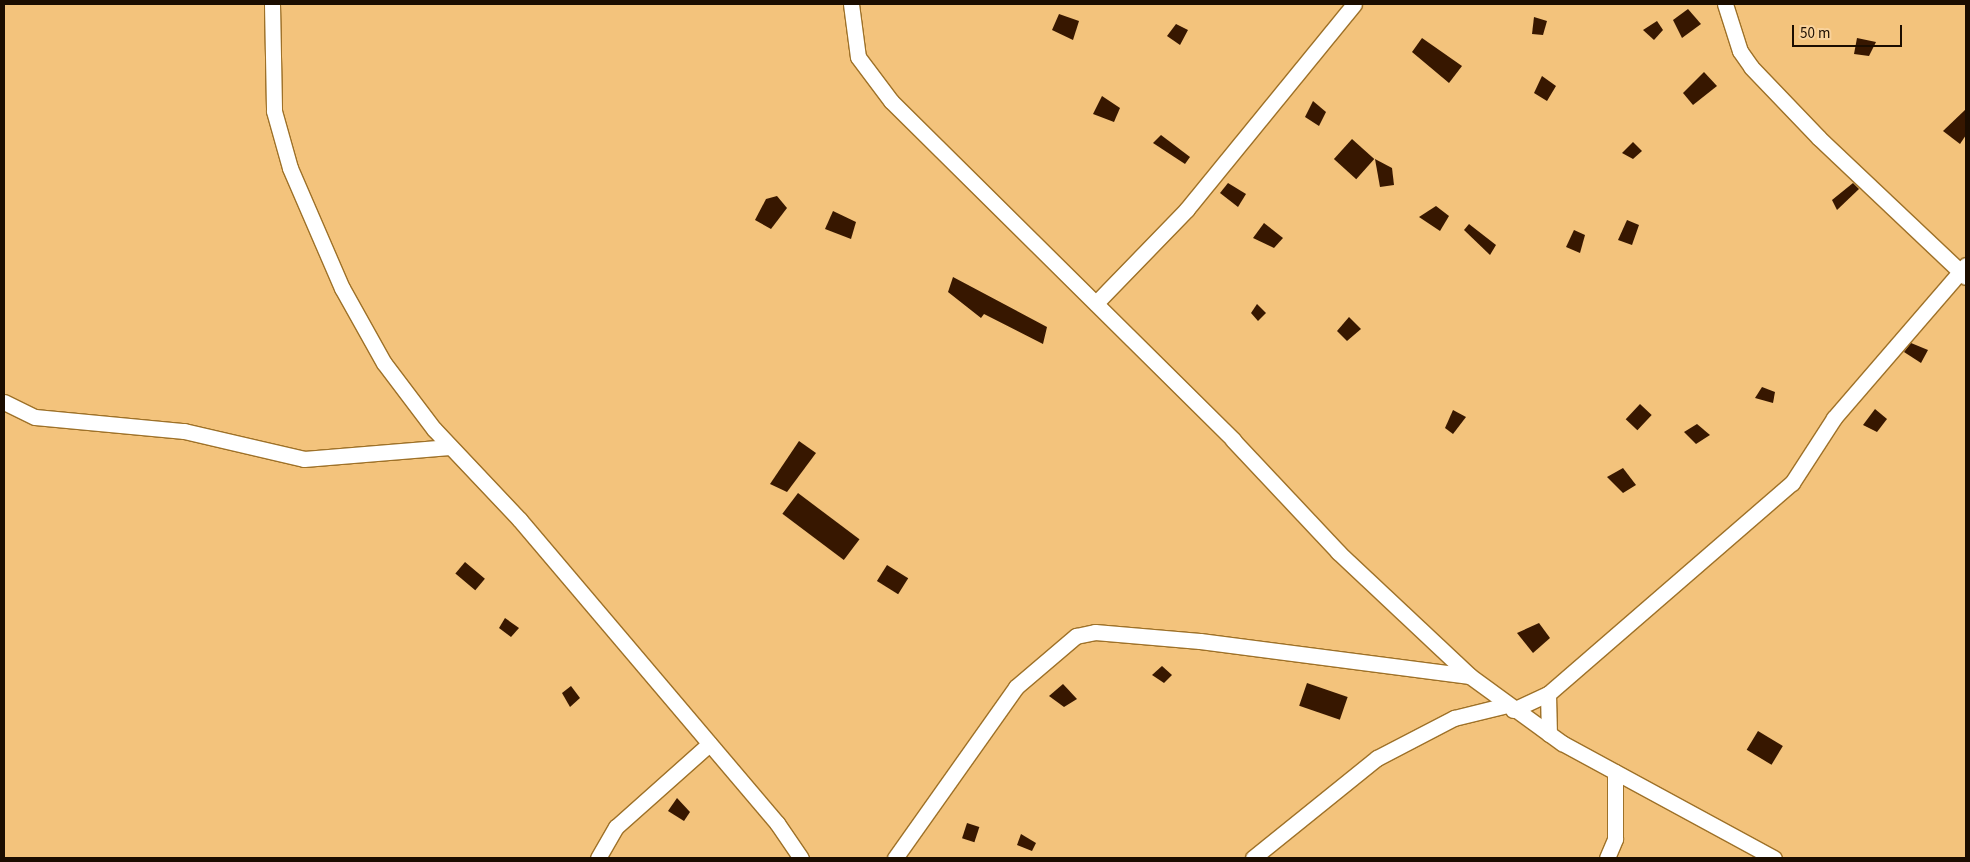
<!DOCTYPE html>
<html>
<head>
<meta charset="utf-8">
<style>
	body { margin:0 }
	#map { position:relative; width:1970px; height:862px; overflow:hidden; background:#f3c37c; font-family:"Source Sans 3",sans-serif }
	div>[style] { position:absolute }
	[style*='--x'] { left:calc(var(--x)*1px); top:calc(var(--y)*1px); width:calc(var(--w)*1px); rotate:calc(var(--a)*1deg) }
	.building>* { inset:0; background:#371700; transform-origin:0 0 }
	.roads { filter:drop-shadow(1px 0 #9e7128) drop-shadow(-1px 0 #9e7128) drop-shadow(0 1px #9e7128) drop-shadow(0 -1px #9e7128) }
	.minor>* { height:15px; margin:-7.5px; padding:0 7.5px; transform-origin:7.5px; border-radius:7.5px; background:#fff }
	span { translate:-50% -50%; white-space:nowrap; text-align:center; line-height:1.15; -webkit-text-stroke:5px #f9d29b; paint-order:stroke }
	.frame { position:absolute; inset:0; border:5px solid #1b0d00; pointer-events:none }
	.scale { position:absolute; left:1792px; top:25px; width:110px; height:22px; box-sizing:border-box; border:2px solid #1b0d00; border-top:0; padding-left:6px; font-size:15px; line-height:18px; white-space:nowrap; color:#1b0d00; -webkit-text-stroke:4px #f9d29b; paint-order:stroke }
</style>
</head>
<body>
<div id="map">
	<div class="building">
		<div style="clip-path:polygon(1688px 9px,1701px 24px,1682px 38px,1673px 20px)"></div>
		<div style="clip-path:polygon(1059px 14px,1079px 21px,1073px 40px,1052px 30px)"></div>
		<div style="clip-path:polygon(1534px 17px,1547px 21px,1543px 35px,1532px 34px)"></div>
		<div style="clip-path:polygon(1657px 21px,1663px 30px,1654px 40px,1643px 30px)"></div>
		<div style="clip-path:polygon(1176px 24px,1188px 30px,1180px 45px,1167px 36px)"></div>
		<div style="clip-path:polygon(1422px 38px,1462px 66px,1449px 83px,1412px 52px)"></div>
		<div style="clip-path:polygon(1857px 38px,1876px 42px,1869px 56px,1854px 54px)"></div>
		<div style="clip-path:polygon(1704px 72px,1717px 86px,1693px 105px,1683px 93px)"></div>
		<div style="clip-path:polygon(1542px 76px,1556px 86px,1547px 101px,1534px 93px)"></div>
		<div style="clip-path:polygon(1102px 96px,1120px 108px,1114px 122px,1093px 114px)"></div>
		<div style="clip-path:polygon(1313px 101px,1326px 112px,1319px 126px,1305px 117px)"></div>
		<div style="clip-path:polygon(1966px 109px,1966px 135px,1960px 144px,1943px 131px)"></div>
		<div style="clip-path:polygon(1161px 135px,1190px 157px,1185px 164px,1153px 143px)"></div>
		<div style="left:1352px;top:139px;width:30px;height:27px;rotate:42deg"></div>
		<div style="clip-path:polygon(1633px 142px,1642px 151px,1633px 159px,1622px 153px)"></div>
		<div style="clip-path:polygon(1375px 159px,1392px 168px,1394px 185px,1380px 187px)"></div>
		<div style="clip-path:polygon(1228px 183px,1246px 194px,1238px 207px,1220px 193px)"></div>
		<div style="clip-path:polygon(1853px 183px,1859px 189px,1837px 210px,1832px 200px)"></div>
		<div style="clip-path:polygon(777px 196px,787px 208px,771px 229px,755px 220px,766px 199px)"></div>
		<div style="clip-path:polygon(1436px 206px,1449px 216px,1440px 231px,1419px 217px)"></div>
		<div style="clip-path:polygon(833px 211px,856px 222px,851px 239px,825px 229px)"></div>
		<div style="clip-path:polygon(1627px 220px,1639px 225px,1632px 245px,1618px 240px)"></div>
		<div style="clip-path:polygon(1264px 223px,1283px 238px,1274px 248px,1253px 238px)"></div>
		<div style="clip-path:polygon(1469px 224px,1496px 245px,1490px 255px,1464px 230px)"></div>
		<div style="clip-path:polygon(1574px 230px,1585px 235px,1580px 253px,1566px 247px)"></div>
		<div style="clip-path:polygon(953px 277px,1047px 327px,1043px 344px,984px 314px,981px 318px,948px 292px)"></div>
		<div style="clip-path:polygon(1257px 304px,1266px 313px,1258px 321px,1251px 313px)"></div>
		<div style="clip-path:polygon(1349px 317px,1361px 329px,1347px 341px,1337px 331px)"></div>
		<div style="clip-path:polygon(1911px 343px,1928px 350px,1921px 363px,1904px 352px)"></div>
		<div style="clip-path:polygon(1762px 387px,1775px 392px,1773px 403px,1755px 398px)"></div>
		<div style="left:1640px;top:404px;width:16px;height:21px;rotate:43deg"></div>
		<div style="clip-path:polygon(1875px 409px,1887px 419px,1877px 432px,1863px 425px)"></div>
		<div style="clip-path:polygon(1453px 410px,1466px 417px,1453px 434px,1445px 428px)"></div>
		<div style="clip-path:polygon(1697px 424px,1710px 435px,1696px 444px,1684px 432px)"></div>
		<div style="clip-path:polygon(799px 441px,816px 453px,787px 492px,770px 484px)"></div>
		<div style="clip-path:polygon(1623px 468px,1636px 485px,1623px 493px,1607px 477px)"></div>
		<div style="left:798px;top:493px;width:77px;height:26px;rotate:37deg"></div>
		<div style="left:465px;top:562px;width:26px;height:15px;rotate:40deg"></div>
		<div style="left:887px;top:565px;width:25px;height:19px;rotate:32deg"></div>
		<div style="clip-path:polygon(505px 618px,519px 628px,511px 637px,499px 628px)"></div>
		<div style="clip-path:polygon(1539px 623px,1550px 638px,1533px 653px,1517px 633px)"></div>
		<div style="clip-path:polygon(1162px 666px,1172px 675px,1164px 683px,1152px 675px)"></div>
		<div style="left:1307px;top:683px;width:43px;height:24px;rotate:19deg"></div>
		<div style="clip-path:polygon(1063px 684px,1077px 699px,1064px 707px,1049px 696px)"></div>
		<div style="clip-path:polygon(571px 686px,580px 698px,570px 707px,562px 693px)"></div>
		<div style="left:1758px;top:731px;width:29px;height:22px;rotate:31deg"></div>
		<div style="clip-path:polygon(677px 798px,690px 812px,684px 821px,668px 811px)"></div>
		<div style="left:967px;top:823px;width:13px;height:16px;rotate:18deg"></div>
		<div style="clip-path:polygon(1021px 834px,1036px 843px,1032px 851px,1017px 845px)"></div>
	</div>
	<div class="roads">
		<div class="minor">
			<div style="--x:272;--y:4;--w:107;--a:88.9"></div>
			<div style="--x:274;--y:111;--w:59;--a:74.3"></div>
			<div style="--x:290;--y:168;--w:131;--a:66.6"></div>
			<div style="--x:342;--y:288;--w:86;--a:60.8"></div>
			<div style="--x:384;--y:363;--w:83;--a:52.9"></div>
			<div style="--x:434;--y:429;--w:125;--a:46.6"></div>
			<div style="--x:520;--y:520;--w:397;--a:49.7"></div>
			<div style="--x:777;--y:823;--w:42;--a:55.6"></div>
			<div style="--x:851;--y:4;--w:53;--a:82.5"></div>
			<div style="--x:858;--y:57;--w:55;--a:53.1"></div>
			<div style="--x:891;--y:101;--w:482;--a:44.7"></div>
			<div style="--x:1233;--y:440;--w:154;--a:46.8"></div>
			<div style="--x:1338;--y:552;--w:181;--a:43.2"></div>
			<div style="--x:1470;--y:676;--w:114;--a:36.1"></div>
			<div style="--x:1562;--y:743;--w:241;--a:28.5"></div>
			<div style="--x:1725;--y:4;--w:49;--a:72.3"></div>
			<div style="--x:1740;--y:51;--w:19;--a:55"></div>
			<div style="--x:1751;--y:67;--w:98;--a:46.2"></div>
			<div style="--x:1819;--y:138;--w:202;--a:43.4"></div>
			<div style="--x:1096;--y:303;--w:131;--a:-45.9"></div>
			<div style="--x:1187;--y:209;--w:264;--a:-50.8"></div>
			<div style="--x:4;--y:402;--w:34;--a:26"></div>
			<div style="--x:35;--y:417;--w:150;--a:5.4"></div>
			<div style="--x:184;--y:431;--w:123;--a:13.1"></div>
			<div style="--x:304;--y:459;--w:146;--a:-4.7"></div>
			<div style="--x:1548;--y:694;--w:40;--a:88.6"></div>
			<div style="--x:1513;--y:710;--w:38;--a:-25"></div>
			<div style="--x:1548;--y:694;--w:323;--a:-40.9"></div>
			<div style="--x:1792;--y:483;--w:77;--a:-57.1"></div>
			<div style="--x:1834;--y:418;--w:202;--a:-49.2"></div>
			<div style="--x:598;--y:858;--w:36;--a:-60"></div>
			<div style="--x:616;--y:827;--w:125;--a:-41.7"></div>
			<div style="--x:895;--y:858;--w:209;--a:-54.7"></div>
			<div style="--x:1016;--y:687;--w:79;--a:-40.4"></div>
			<div style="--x:1076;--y:636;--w:19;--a:-12"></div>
			<div style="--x:1095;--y:632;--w:105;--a:4.9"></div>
			<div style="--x:1200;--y:641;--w:272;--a:7.4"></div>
			<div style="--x:1253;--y:858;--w:159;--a:-38.9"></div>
			<div style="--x:1377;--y:758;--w:87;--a:-27.5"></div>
			<div style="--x:1454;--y:718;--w:55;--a:-13.8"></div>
			<div style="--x:1607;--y:858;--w:21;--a:-67"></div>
			<div style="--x:1615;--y:839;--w:67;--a:-90"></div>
		</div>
	</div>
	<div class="frame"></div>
	<div class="scale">50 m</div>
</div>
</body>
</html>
